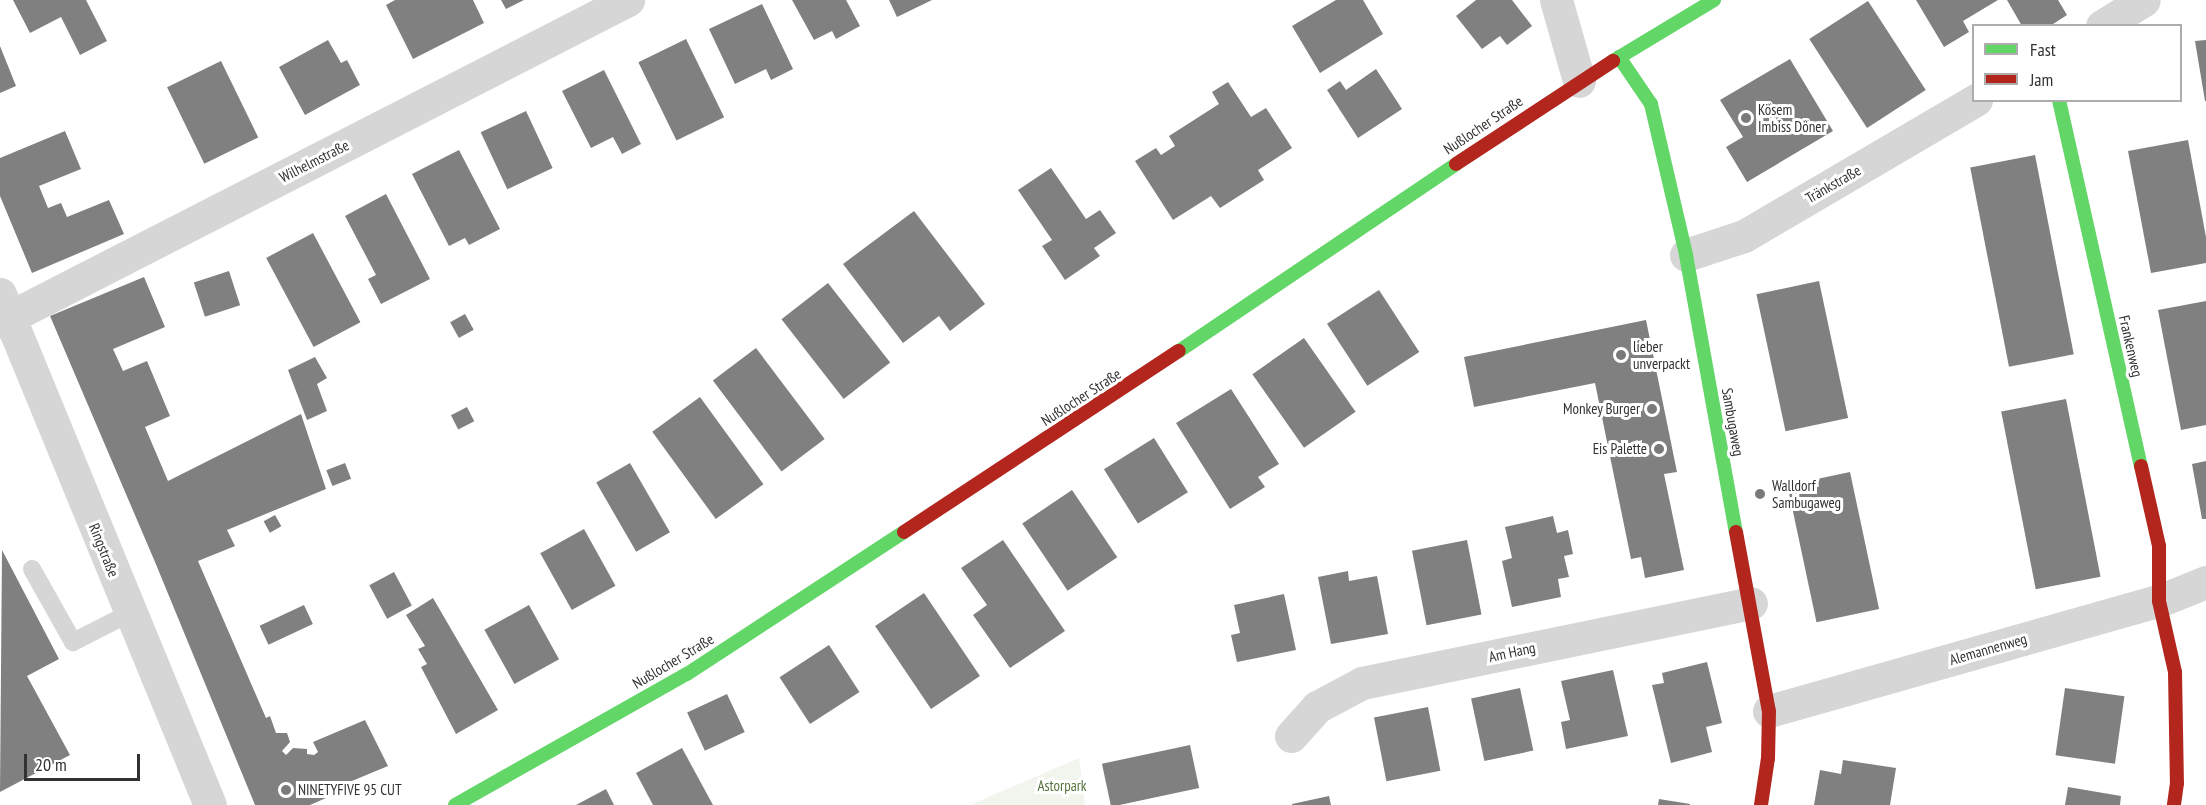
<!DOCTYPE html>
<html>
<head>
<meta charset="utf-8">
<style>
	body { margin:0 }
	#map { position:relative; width:2206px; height:805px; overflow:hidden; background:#fff; font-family:"PT Sans Narrow",sans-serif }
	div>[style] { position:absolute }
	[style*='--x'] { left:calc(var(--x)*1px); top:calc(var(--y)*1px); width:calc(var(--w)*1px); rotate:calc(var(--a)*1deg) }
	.green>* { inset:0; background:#f1f5ed }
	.building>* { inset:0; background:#808080; transform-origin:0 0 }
	.lane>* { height:18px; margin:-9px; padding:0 9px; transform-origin:9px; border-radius:9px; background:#d6d6d6 }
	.street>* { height:33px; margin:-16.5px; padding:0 16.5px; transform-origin:16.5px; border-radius:16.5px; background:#d6d6d6 }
	.fast>* { height:14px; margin:-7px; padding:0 7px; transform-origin:7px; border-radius:7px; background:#63d668 }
	.jam>* { height:14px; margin:-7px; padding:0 7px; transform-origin:7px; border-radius:7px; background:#b3261e }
	.dots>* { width:16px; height:16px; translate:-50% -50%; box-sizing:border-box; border:3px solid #fff; border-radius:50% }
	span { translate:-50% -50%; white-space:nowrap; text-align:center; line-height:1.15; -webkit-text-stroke:6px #fff; paint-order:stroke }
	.poi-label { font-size:15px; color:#323232 }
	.left { translate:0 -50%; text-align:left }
	.right { translate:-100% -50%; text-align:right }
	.street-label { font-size:15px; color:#323232 }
	.park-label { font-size:15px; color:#54723c }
	.legend { position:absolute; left:1972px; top:24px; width:210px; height:78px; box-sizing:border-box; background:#fff; border:2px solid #adadad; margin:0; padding:8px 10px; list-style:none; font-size:18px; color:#323232 }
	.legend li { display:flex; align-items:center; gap:12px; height:30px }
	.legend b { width:30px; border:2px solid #adadad }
	.scale { position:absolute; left:24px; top:754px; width:116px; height:27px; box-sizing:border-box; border:3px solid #323232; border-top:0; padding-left:8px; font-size:18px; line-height:21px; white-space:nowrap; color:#323232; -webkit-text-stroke:4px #fff; paint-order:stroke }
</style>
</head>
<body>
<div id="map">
	<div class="green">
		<div style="clip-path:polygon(1079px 758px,1085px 805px,970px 805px)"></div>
	</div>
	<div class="building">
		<div style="clip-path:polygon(13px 0,86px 0,107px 41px,80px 55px,61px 17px,30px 33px)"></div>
		<div style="clip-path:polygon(395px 0,473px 0,484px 23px,413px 59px,386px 5px)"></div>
		<div style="clip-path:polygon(501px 0,524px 0,506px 9px)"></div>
		<div style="clip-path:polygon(792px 0,846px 0,860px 26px,836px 39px,832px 31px,814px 40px)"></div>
		<div style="clip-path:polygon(889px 0,932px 0,897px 17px)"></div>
		<div style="clip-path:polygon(1336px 0,1363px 0,1383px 34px,1320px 73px,1292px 26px)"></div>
		<div style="clip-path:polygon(1476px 0,1512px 0,1532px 26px,1507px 45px,1500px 36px,1482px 49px,1456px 16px)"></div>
		<div style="clip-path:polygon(1916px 0,1998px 0,1963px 21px,1969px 32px,1944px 47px)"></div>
		<div style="clip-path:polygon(2007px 0,2058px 0,2067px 15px,2050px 26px,2022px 26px)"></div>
		<div style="left:1868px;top:1px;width:106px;height:70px;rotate:57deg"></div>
		<div style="clip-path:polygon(762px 4px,793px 69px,771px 80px,766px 69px,735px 84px,709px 29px)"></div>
		<div style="left:686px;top:39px;width:87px;height:53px;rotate:64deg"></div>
		<div style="clip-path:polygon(328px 40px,341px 63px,347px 60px,360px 85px,305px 115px,279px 67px)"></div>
		<div style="clip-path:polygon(2206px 40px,2206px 101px,2205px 101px,2195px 41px)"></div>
		<div style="clip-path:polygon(0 46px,16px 86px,0 93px)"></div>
		<div style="clip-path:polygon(1790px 59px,1833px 131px,1747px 182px,1726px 147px,1743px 137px,1720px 100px)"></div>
		<div style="left:221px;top:61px;width:85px;height:60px;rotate:64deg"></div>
		<div style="clip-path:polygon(1376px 69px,1402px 109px,1358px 138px,1327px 90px,1340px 81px,1346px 90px)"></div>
		<div style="clip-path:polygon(604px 70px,641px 144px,622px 154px,613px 137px,591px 148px,562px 91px)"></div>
		<div style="clip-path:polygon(1228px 82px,1251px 117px,1266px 108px,1292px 148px,1258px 170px,1264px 180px,1220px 208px,1211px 196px,1173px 220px,1135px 161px,1156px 148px,1161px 155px,1175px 146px,1169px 136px,1219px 104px,1212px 92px)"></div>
		<div style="left:526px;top:111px;width:63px;height:50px;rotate:65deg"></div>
		<div style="clip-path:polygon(65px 131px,81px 169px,39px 186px,48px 208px,61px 203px,67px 217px,109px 200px,124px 234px,32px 273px,0 196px,0 158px)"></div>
		<div style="clip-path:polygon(2188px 140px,2206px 237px,2206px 263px,2151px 273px,2128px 151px)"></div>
		<div style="clip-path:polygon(459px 150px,500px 229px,469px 245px,465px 238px,449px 246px,412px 174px)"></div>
		<div style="left:2035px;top:155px;width:203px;height:66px;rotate:79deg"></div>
		<div style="clip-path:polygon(1051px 168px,1086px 219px,1100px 210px,1116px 233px,1094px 248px,1100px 256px,1065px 280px,1042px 246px,1052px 240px,1018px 190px)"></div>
		<div style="clip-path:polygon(386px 194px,430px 279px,381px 304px,368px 279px,376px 275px,345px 216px)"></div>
		<div style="clip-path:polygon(914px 211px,985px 304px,950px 331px,939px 316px,903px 343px,843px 264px)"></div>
		<div style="left:313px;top:233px;width:101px;height:53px;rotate:62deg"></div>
		<div style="left:229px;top:271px;width:36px;height:37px;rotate:72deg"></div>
		<div style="clip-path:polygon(144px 277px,165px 327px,113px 349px,123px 371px,147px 361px,170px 416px,145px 427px,168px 481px,301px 414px,326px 489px,227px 530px,235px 546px,198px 561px,266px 718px,270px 716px,276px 733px,287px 733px,290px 742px,282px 751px,286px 755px,293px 748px,307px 749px,307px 754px,314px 755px,318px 752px,313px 742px,365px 720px,388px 766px,323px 793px,326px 798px,310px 805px,255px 805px,155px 562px,50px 316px)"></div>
		<div style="left:1819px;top:281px;width:140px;height:64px;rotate:78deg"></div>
		<div style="left:828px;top:283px;width:101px;height:59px;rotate:52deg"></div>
		<div style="left:1379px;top:290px;width:74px;height:62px;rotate:57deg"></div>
		<div style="clip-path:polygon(2206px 301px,2206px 425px,2181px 430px,2158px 310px)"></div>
		<div style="left:465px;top:314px;width:18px;height:17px;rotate:61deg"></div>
		<div style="clip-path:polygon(1646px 320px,1677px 472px,1664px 474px,1684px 570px,1645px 578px,1641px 557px,1631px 559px,1595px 383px,1474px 407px,1464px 357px)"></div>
		<div style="left:1304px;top:338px;width:90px;height:63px;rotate:55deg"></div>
		<div style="left:756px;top:348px;width:114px;height:54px;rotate:53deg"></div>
		<div style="clip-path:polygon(315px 357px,327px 378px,317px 384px,327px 411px,307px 420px,288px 370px)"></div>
		<div style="clip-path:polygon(1231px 389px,1279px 464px,1258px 477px,1265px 487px,1230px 509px,1176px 423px)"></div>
		<div style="left:700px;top:397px;width:108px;height:59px;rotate:54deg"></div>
		<div style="left:2066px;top:399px;width:181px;height:66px;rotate:79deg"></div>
		<div style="left:467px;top:407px;width:16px;height:18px;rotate:63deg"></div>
		<div style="left:1154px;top:438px;width:64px;height:59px;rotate:58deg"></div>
		<div style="clip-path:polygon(2206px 461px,2206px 519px,2202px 519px,2192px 464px)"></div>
		<div style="left:345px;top:463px;width:17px;height:20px;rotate:69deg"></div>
		<div style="left:630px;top:463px;width:80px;height:39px;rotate:60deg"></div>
		<div style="left:1850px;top:472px;width:140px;height:64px;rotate:78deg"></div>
		<div style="left:1072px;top:490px;width:81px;height:60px;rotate:56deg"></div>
		<div style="left:275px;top:515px;width:13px;height:13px;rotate:61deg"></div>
		<div style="clip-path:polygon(1553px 516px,1557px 533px,1568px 530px,1573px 554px,1564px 556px,1569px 577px,1558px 579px,1561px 597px,1512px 607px,1502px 561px,1512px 558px,1505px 527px)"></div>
		<div style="left:584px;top:529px;width:65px;height:50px;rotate:61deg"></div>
		<div style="clip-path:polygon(1003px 540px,1065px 631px,1010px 668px,973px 615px,987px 605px,961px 568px)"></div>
		<div style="left:1467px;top:540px;width:76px;height:56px;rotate:79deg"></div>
		<div style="clip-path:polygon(2px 550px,59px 659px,27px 676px,70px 755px,0 792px)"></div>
		<div style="clip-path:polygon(1348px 571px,1349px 581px,1377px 576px,1388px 634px,1331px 644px,1318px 577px)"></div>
		<div style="left:394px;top:572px;width:38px;height:28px;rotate:62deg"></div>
		<div style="left:924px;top:593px;width:100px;height:59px;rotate:56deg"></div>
		<div style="clip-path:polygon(1284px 594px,1296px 650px,1237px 662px,1231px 635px,1240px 633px,1234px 605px)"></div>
		<div style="clip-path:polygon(433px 598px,498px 710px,456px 734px,421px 667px,427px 664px,418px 649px,425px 646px,406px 615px)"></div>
		<div style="left:304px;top:605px;width:21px;height:49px;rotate:65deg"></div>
		<div style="left:529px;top:605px;width:62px;height:51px;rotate:61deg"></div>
		<div style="left:829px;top:645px;width:56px;height:59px;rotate:57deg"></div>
		<div style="clip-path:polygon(1707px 662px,1722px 723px,1706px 727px,1712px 752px,1671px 763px,1652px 685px,1664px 683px,1662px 673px)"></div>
		<div style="clip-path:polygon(1613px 670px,1628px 736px,1566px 749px,1561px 722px,1570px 720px,1561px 681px)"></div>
		<div style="left:1520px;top:688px;width:64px;height:50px;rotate:78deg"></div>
		<div style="left:2065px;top:688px;width:60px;height:68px;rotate:8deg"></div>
		<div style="left:727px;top:694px;width:42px;height:44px;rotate:65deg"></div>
		<div style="left:1428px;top:707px;width:65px;height:55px;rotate:79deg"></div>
		<div style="left:1190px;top:745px;width:44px;height:90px;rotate:78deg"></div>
		<div style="clip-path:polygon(682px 748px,713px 805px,653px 805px,636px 773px)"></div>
		<div style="clip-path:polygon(1843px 760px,1896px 768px,1890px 805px,1814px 805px,1820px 770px,1841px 774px)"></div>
		<div style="clip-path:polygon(2068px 787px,2121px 796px,2120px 805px,2065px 805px)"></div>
		<div style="clip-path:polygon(606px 789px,614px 805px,576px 805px)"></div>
		<div style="clip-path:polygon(1329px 796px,1331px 805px,1292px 805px,1292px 804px)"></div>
		<div style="clip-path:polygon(1659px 799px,1690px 804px,1690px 805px,1658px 805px)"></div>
	</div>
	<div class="lane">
		<div style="--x:32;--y:569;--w:84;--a:60.7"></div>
		<div style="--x:73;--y:642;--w:64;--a:-27"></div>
	</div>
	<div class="street">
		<div style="--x:1556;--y:0;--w:84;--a:74.1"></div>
		<div style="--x:2102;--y:26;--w:49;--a:-31.8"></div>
		<div style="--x:1686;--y:255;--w:61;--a:-18.1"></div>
		<div style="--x:1744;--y:236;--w:269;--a:-30.4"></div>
		<div style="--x:0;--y:294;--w:552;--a:67.66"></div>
		<div style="--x:0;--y:322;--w:706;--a:-27.15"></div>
		<div style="--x:1769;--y:711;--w:405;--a:-15.8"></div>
		<div style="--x:2159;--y:601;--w:51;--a:-22"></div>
		<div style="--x:1291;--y:736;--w:39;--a:-48"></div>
		<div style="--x:1317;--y:707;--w:51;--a:-28.1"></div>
		<div style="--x:1362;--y:683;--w:397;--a:-11.6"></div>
	</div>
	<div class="fast">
		<div style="--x:1619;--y:57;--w:57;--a:55.8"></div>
		<div style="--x:1651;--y:104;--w:155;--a:76.9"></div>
		<div style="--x:1686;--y:255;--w:281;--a:79.8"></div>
		<div style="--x:1613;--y:61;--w:118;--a:-31.1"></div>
		<div style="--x:2059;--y:100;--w:375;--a:77.4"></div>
		<div style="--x:1179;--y:351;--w:334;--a:-34"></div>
		<div style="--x:455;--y:805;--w:266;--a:-29.5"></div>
		<div style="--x:687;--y:674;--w:259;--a:-33.2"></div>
	</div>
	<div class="jam">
		<div style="--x:1456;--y:164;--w:188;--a:-33.3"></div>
		<div style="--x:2141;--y:466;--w:82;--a:77.3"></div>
		<div style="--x:2159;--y:546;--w:55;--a:90"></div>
		<div style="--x:2159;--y:601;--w:73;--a:77.3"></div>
		<div style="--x:2175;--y:672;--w:111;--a:89"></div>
		<div style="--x:2177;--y:783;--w:22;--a:98"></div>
		<div style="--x:904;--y:532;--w:329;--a:-33.4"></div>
		<div style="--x:1736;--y:532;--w:182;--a:79.6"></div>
		<div style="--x:1769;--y:711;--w:47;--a:91.2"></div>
		<div style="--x:1768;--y:758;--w:48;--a:98.5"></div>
	</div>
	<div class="dots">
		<div style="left:1746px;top:118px;background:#7a7a7a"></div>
		<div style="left:1621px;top:355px;background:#7a7a7a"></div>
		<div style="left:1652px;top:409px;background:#7a7a7a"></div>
		<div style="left:1659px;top:449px;background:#7a7a7a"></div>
		<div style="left:1760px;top:494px;background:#7a7a7a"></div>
		<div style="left:286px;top:790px;background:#7a7a7a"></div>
	</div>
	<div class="poi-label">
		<span class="left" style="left:1758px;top:118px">Kösem<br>Imbiss Döner</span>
		<span class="left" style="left:1633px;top:355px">lieber<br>unverpackt</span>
		<span class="right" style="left:1640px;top:409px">Monkey Burger</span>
		<span class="right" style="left:1647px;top:449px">Eis Palette</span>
		<span class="left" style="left:1772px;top:494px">Walldorf<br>Sambugaweg</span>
		<span class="left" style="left:298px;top:790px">NINETYFIVE 95 CUT</span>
	</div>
	<div class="street-label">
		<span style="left:1483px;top:125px;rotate:-34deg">Nußlocher Straße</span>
		<span style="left:314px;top:161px;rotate:-27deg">Wilhelmstraße</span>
		<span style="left:1833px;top:184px;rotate:-30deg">Tränkstraße</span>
		<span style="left:2131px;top:346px;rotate:77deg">Frankenweg</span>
		<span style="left:1081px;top:397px;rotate:-33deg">Nußlocher Straße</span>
		<span style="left:1733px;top:422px;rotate:80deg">Sambugaweg</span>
		<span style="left:104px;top:550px;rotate:68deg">Ringstraße</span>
		<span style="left:1988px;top:649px;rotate:-16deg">Alemannenweg</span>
		<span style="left:1512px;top:652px;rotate:-12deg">Am Hang</span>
		<span style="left:673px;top:661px;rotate:-31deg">Nußlocher Straße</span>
	</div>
	<div class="park-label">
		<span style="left:1062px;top:786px">Astorpark</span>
	</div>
	<ul class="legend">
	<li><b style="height:8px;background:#63d668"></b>Fast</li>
	<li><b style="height:8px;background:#b3261e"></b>Jam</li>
	</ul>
	<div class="scale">20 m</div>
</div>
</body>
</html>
